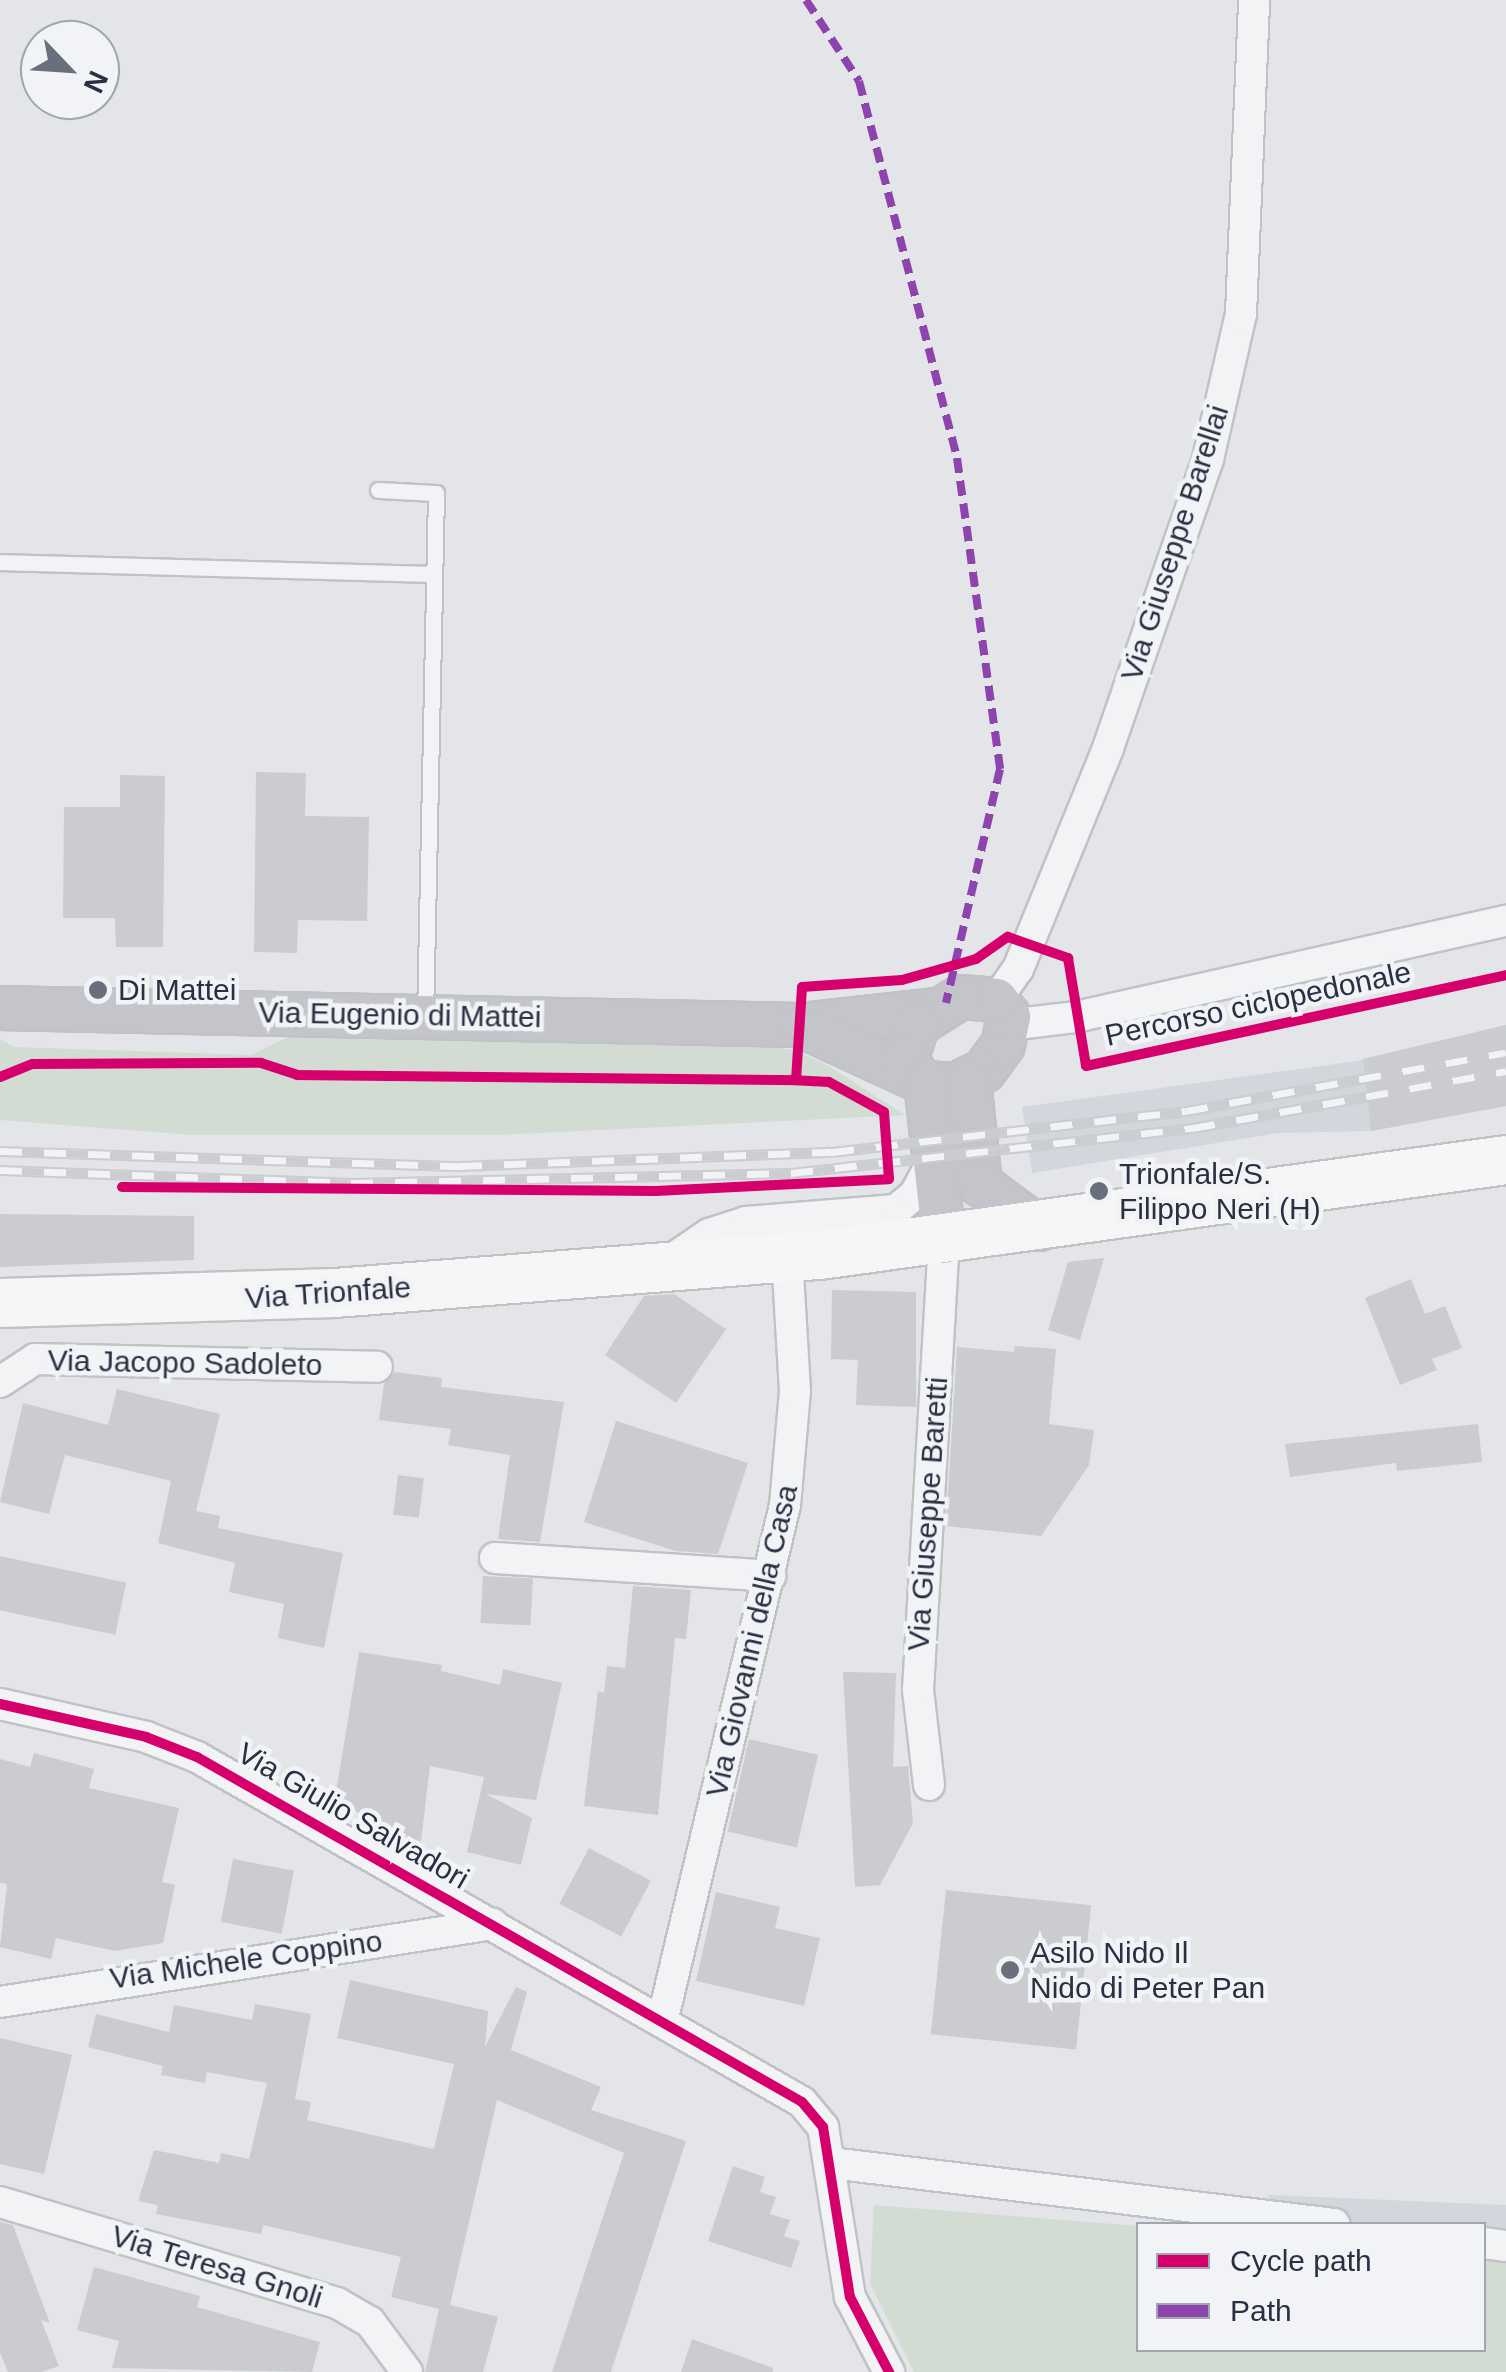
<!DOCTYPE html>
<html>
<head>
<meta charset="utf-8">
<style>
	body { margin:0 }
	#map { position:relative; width:1506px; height:2372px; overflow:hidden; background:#e3e5e8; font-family:Helvetica,sans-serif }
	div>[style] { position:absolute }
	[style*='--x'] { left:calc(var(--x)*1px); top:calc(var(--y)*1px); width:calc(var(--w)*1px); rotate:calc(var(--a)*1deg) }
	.built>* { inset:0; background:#d3d6dd }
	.green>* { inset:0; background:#d2dcd3 }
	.building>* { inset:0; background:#caccd0; transform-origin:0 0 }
	.roads { filter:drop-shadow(2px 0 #c0c2c6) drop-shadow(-2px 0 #c0c2c6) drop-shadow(0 2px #c0c2c6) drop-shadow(0 -2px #c0c2c6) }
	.lane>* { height:15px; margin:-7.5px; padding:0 7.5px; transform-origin:7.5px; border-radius:7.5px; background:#f2f3f5 }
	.street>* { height:30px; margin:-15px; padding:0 15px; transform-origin:15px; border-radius:15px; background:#f2f3f5 }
	.secondary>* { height:42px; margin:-21px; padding:0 21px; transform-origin:21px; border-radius:21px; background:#c3c5ca }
	.primary>* { height:48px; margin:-24px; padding:0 24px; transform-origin:24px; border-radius:24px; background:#f6f6f7 }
	.rail>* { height:11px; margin-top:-5.5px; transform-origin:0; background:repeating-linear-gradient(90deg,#f1f3f7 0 22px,#cbcdd0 0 44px); box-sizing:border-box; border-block:2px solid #cbcdd0 }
	.quiet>* { height:8px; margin-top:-4px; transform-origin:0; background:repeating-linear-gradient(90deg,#8e44ad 0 15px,transparent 0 23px) }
	.cycleway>* { height:10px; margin:-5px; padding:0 5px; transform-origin:5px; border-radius:5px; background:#d6006c }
	.dots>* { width:28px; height:28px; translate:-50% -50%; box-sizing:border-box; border:5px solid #f1f3f7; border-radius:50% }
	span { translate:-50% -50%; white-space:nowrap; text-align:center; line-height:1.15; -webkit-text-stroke:9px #f1f3f7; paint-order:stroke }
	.street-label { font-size:30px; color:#293042 }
	.poi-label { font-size:30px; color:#293042 }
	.left { translate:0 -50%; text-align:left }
	.legend { position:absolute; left:1136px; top:2222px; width:350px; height:130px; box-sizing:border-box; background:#f1f3f7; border:2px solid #a1a5af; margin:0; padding:12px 18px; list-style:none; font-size:30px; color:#293042 }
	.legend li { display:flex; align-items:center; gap:20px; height:50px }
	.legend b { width:50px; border:2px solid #a1a5af }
	.north { position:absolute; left:20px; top:20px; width:100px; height:100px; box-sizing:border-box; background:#f1f3f7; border:2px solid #a1a5af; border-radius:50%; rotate:115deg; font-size:28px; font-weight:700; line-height:40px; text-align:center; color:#293042 }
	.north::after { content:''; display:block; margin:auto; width:35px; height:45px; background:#6a6f7c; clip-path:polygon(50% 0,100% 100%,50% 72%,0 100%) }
</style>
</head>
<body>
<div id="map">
	<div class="built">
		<div style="clip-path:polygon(1506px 1025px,1506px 1106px,1371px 1131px,1278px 1133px,1032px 1173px,1022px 1107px,1357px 1061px)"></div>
		<div style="clip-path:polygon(1268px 2195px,1506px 2205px,1506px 2359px,1484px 2350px,1484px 2224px,1275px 2224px)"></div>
	</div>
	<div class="green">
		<div style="clip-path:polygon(294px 1034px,752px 1044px,794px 1050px,827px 1065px,905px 1115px,498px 1135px,192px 1135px,0 1120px,0 1039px,14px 1047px,251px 1055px)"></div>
		<div style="clip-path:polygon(874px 2205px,1138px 2226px,1138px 2350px,1484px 2350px,1484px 2255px,1506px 2257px,1506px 2372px,914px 2372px,870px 2284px)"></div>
	</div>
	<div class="building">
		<div style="clip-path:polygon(256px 772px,306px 773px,305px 816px,369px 817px,367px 921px,298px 920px,297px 953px,254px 952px)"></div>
		<div style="clip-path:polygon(120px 775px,165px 776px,163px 947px,116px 947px,115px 918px,63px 918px,64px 807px,120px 807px)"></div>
		<div style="clip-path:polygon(1506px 1025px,1506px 1106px,1371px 1131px,1363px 1059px)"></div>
		<div style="clip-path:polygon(0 1214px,194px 1216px,194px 1260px,0 1267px)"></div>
		<div style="clip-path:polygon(1104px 1258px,1080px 1340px,1048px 1330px,1068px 1262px)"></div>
		<div style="clip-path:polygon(1411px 1279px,1425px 1314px,1445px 1306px,1462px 1348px,1432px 1359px,1437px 1370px,1400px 1385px,1365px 1298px)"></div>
		<div style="clip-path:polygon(832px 1290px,916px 1292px,916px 1407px,856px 1405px,858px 1360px,831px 1359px)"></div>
		<div style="clip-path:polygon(674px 1294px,726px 1329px,676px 1403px,605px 1355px,644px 1296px)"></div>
		<div style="clip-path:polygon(1015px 1346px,1056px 1349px,1049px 1424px,1094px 1430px,1089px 1465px,1041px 1536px,946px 1526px,957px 1347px,1014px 1352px)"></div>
		<div style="clip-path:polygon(395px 1372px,442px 1378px,441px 1387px,564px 1402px,540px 1542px,498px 1539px,510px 1455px,448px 1445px,451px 1429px,379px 1420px,384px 1384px)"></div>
		<div style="clip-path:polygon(117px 1389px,220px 1414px,196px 1511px,220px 1516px,218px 1528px,343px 1553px,324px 1648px,278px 1638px,284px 1604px,229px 1592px,235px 1563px,158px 1543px,171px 1481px,65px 1455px,49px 1514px,0 1502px,23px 1403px,108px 1425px)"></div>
		<div style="clip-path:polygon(616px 1421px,748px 1463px,718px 1554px,676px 1551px,584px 1522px)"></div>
		<div style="clip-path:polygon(1478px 1424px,1482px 1462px,1397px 1471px,1396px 1463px,1290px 1477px,1285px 1444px)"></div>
		<div style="left:398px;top:1475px;width:26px;height:40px;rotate:7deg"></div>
		<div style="left:0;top:1556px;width:129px;height:53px;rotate:12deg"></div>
		<div style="left:483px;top:1576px;width:50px;height:47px;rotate:3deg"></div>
		<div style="clip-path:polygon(633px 1586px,691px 1590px,686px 1639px,675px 1638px,658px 1815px,584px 1806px,598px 1691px,604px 1693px,607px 1666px,625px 1668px)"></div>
		<div style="clip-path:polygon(359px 1652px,442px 1665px,441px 1671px,500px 1685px,503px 1669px,562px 1683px,536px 1800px,486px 1794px,532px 1818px,521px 1865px,467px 1852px,484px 1777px,430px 1766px,421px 1841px,390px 1838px,352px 1808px,334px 1805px)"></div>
		<div style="clip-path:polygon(843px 1672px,896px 1673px,893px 1767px,908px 1766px,913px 1823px,880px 1885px,855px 1887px)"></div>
		<div style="left:749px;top:1739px;width:71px;height:95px;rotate:13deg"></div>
		<div style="clip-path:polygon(34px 1753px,94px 1769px,89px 1788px,179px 1808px,162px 1882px,175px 1885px,163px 1943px,115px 1951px,56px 1938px,51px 1959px,0 1947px,7px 1884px,0 1883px,0 1759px,30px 1767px)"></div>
		<div style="left:589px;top:1848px;width:70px;height:63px;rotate:28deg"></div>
		<div style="left:233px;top:1859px;width:62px;height:64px;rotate:11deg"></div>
		<div style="left:946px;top:1890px;width:146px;height:145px;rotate:6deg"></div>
		<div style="clip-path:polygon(716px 1892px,780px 1907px,775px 1928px,820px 1938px,804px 2006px,696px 1981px)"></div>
		<div style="clip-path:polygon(350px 1980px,488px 2011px,485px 2047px,516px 1987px,527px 1992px,511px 2050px,601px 2087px,591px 2110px,686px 2141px,611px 2372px,552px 2372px,624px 2153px,497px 2100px,450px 2305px,498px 2317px,483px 2372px,425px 2372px,439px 2309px,391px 2297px,401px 2257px,263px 2225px,261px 2234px,156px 2214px,158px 2205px,138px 2201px,154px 2150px,219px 2163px,221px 2153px,249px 2159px,267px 2083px,207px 2072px,205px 2083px,161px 2075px,163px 2066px,88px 2047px,96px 2014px,169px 2032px,174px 2005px,252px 2020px,255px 2004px,311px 2014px,295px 2099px,311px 2102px,307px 2120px,434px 2149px,454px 2064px,337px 2038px)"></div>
		<div style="clip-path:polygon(0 2038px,72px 2055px,44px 2174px,0 2164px)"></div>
		<div style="clip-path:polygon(733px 2166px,765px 2177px,760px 2192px,776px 2197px,770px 2214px,790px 2220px,784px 2236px,800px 2241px,791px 2268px,708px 2241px)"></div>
		<div style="clip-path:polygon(0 2222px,13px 2225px,50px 2323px,41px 2320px,59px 2366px,42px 2372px,8px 2372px,0 2352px)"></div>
		<div style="clip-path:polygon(94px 2267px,200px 2296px,197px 2307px,320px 2342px,312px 2372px,112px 2368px,119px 2341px,77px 2330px)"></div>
		<div style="clip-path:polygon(692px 2339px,773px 2368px,773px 2372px,681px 2372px)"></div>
	</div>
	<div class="roads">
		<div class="lane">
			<div style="--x:378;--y:490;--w:58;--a:3"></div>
			<div style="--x:436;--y:493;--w:523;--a:91.2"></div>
			<div style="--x:0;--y:562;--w:434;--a:1.6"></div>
		</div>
		<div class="street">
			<div style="--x:996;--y:1000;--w:38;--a:-55"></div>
			<div style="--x:1018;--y:969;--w:239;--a:-67.8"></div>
			<div style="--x:1108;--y:748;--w:306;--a:-70.9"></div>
			<div style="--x:1208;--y:459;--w:149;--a:-77.2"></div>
			<div style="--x:1241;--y:314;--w:314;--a:-87.6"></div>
			<div style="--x:1009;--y:1025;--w:66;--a:-6.9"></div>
			<div style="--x:1075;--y:1017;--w:442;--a:-12.6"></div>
			<div style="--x:665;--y:1264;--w:53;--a:-34.3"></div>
			<div style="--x:709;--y:1234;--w:39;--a:-18"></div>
			<div style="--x:746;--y:1222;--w:150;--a:-4.6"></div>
			<div style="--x:896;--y:1210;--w:25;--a:-40"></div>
			<div style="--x:915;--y:1194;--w:34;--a:-62"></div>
			<div style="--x:0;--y:1382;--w:42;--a:-33.3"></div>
			<div style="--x:35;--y:1359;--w:342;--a:1.3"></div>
			<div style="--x:495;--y:1558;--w:276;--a:3.7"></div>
			<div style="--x:0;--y:1704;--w:150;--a:12.7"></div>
			<div style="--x:146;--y:1737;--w:55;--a:21.4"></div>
			<div style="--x:197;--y:1757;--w:696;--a:29.69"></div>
			<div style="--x:802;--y:2102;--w:33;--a:50"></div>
			<div style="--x:823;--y:2127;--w:172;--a:81"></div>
			<div style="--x:850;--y:2297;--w:85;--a:62.5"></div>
			<div style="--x:929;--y:1785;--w:96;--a:-96.6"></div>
			<div style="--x:918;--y:1690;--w:449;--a:-86.7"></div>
			<div style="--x:0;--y:2002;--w:499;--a:-9"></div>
			<div style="--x:663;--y:2018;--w:527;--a:-76.62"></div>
			<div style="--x:785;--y:1505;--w:114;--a:-85"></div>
			<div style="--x:795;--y:1391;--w:133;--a:-93.4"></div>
			<div style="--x:831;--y:2163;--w:507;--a:6.91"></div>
			<div style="--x:0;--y:2202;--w:352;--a:16.7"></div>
			<div style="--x:337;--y:2303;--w:38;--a:30"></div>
			<div style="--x:370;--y:2322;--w:62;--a:53.5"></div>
			<div style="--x:1484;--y:2243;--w:22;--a:8"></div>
		</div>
		<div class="secondary">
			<div style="--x:0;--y:1008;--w:800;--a:1.22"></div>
			<div style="--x:800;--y:1025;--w:136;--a:-6.3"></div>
			<div style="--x:800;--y:1025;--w:139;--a:24.7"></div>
			<div style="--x:926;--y:1083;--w:29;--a:4"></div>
			<div style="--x:955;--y:1085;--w:32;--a:-26"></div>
			<div style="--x:984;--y:1071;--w:32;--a:-54"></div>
			<div style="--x:1003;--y:1045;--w:29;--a:-78"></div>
			<div style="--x:1009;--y:1017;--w:21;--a:-127"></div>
			<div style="--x:996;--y:1000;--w:35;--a:-175"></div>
			<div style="--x:961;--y:997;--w:51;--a:147.9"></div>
			<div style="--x:918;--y:1024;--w:37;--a:109"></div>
			<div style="--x:906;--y:1059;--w:25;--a:58"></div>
			<div style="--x:969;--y:1081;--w:104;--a:83.9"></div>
			<div style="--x:980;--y:1184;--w:75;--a:36.9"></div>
			<div style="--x:926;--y:1083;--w:160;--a:83.5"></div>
		</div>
		<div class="primary">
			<div style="--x:0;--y:1303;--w:335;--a:-1.7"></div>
			<div style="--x:335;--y:1293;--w:486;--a:-4.5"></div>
			<div style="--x:820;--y:1255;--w:693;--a:-7.88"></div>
		</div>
	</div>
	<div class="rail">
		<div style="--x:0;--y:1151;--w:460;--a:1.9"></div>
		<div style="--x:460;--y:1166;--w:372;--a:-2.2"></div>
		<div style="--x:832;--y:1152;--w:356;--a:-6.6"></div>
		<div style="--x:1186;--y:1111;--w:325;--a:-10.4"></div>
		<div style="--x:0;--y:1170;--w:351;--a:2.1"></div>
		<div style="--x:351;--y:1183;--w:440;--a:-1.3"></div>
		<div style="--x:791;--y:1173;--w:405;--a:-6.4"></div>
		<div style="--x:1193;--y:1128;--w:318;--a:-10.3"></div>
	</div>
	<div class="quiet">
		<div style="--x:806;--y:0;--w:97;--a:56.8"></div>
		<div style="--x:859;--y:81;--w:390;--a:75.4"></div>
		<div style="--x:957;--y:458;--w:314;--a:82.1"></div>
		<div style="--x:1000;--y:769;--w:240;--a:103"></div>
	</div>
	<div class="cycleway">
		<div style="--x:0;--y:1077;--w:35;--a:-22"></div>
		<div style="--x:33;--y:1064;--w:228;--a:-0.3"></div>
		<div style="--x:261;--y:1063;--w:38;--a:18"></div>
		<div style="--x:297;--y:1075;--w:499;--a:0.6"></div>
		<div style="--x:796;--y:1080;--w:93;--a:-86.3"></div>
		<div style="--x:802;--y:987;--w:100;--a:-4"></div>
		<div style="--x:902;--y:980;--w:77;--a:-15.8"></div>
		<div style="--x:976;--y:959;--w:39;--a:-35"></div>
		<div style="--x:1008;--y:937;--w:64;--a:19.3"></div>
		<div style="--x:1068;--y:958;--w:109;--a:80.5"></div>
		<div style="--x:1086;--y:1066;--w:430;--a:-12.2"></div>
		<div style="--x:122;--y:1187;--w:534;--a:0.43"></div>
		<div style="--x:656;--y:1191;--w:233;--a:-2.9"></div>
		<div style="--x:889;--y:1179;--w:67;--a:-94.3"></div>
		<div style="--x:884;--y:1112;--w:63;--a:-151.4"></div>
		<div style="--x:829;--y:1082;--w:33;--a:-177"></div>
		<div style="--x:0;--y:1704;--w:150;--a:12.7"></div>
		<div style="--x:146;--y:1737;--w:55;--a:21.4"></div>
		<div style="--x:197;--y:1757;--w:696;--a:29.69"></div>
		<div style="--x:802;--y:2102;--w:33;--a:50"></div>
		<div style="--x:823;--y:2127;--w:172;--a:81"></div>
		<div style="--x:850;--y:2297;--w:85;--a:62.5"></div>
	</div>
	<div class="dots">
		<div style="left:98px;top:990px;background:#6a6f7c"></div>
		<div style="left:1099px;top:1191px;background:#6a6f7c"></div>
		<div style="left:1010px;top:1970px;background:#6a6f7c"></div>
	</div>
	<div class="street-label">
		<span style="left:1175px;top:543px;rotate:-72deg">Via Giuseppe Barellai</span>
		<span style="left:1258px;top:1004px;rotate:-12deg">Percorso ciclopedonale</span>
		<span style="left:400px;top:1015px;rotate:1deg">Via Eugenio di Mattei</span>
		<span style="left:328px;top:1293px;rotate:-4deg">Via Trionfale</span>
		<span style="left:185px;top:1363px;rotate:1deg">Via Jacopo Sadoleto</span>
		<span style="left:928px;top:1514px;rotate:-86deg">Via Giuseppe Baretti</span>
		<span style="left:752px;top:1641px;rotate:-77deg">Via Giovanni della Casa</span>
		<span style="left:353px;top:1816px;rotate:30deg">Via Giulio Salvadori</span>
		<span style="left:246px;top:1960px;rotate:-8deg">Via Michele Coppino</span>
		<span style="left:217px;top:2267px;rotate:17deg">Via Teresa Gnoli</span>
	</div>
	<div class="poi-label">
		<span class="left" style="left:118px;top:990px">Di Mattei</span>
		<span class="left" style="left:1119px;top:1191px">Trionfale/S.<br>Filippo Neri (H)</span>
		<span class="left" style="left:1030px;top:1970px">Asilo Nido Il<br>Nido di Peter Pan</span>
	</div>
	<ul class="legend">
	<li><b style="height:12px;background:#d6006c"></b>Cycle path</li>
	<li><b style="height:12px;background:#8e44ad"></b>Path</li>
	</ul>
	<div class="north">N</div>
</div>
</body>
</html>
